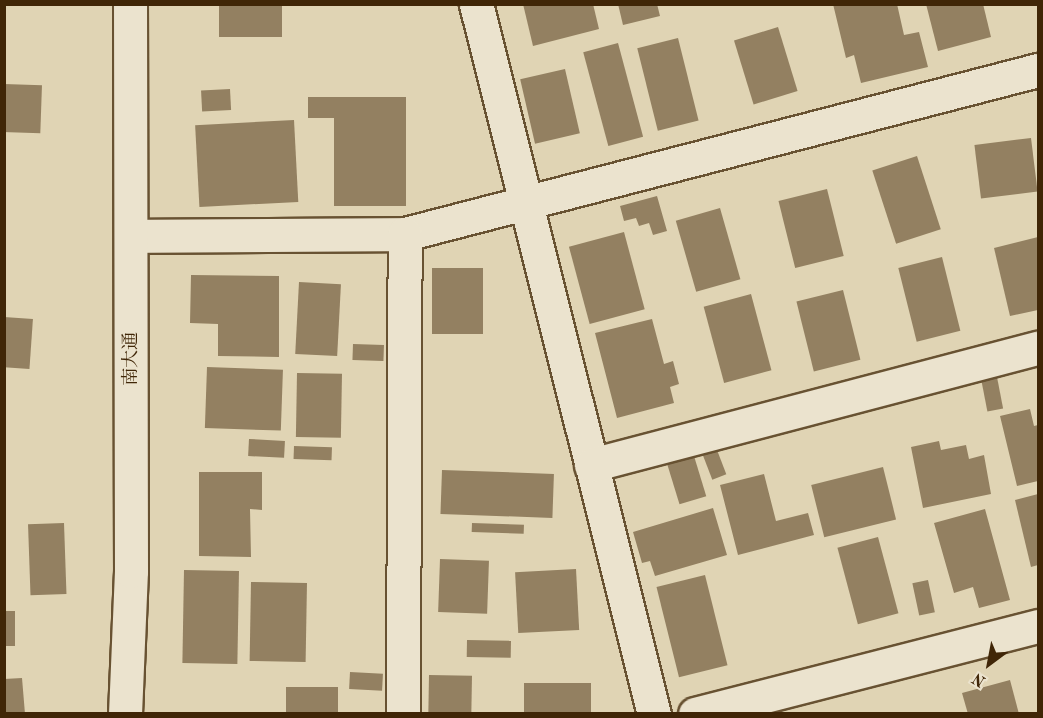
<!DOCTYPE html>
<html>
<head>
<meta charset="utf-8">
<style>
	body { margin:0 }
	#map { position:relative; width:1043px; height:718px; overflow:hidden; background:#e0d4b4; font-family:"Old Standard TT","Noto Serif JP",serif }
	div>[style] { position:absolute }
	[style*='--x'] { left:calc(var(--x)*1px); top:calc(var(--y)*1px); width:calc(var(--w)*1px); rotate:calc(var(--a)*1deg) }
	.building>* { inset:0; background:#938061; transform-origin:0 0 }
	.roads { filter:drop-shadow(2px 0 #685232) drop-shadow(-2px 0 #685232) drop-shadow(0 2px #685232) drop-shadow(0 -2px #685232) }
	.minor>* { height:33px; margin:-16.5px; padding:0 16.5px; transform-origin:16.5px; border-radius:16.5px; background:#ebe3ce }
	span { translate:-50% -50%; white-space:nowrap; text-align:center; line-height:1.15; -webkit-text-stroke:4.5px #ebe3ce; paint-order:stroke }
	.street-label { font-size:18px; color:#402607 }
	.frame { position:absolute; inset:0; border:6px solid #402607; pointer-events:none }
	.north { position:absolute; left:959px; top:634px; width:60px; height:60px; -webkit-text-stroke:4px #ebe3ce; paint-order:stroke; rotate:212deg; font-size:16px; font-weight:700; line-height:24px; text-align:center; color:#402607 }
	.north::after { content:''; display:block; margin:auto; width:21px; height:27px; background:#402607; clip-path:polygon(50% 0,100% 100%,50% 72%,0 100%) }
</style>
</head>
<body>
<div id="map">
	<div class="building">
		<div style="left:219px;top:4px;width:63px;height:33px"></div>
		<div style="clip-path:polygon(523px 4px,593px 4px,599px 29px,533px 46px)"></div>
		<div style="clip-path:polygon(618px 4px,657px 4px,660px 16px,623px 25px)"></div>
		<div style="clip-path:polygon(833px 4px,897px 4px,904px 35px,919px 32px,928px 67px,861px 83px,854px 55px,846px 58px)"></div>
		<div style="clip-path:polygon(926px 4px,983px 4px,991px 37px,938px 51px)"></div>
		<div style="left:778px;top:27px;width:67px;height:46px;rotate:73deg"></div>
		<div style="left:678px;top:38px;width:85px;height:42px;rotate:76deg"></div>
		<div style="left:618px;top:43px;width:97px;height:36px;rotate:75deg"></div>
		<div style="left:565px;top:69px;width:66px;height:46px;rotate:77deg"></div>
		<div style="left:4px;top:84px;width:38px;height:48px;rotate:2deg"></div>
		<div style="left:230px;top:89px;width:21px;height:29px;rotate:87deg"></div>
		<div style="clip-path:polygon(308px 97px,406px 97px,406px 206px,334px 206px,334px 118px,308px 118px)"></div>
		<div style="left:294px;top:120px;width:82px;height:99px;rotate:87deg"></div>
		<div style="left:1031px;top:138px;width:54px;height:57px;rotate:83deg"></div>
		<div style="left:917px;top:156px;width:77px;height:47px;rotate:72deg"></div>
		<div style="left:827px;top:189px;width:69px;height:50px;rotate:76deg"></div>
		<div style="clip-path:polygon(657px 196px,667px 231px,653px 235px,649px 223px,639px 226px,636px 218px,624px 221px,620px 206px)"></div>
		<div style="left:720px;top:208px;width:74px;height:46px;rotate:74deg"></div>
		<div style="left:624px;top:232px;width:80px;height:57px;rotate:75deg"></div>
		<div style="clip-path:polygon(1038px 237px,1038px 310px,1010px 316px,994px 248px)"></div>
		<div style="left:942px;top:257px;width:76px;height:45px;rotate:76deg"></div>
		<div style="left:432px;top:268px;width:51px;height:66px"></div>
		<div style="clip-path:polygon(191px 275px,279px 276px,279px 357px,218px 356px,218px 324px,190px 323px)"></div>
		<div style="left:299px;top:282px;width:42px;height:72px;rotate:3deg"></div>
		<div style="left:843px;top:290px;width:72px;height:48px;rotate:76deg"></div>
		<div style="left:751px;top:294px;width:79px;height:49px;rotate:75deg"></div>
		<div style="left:4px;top:317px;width:29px;height:50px;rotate:4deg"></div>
		<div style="clip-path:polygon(652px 319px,664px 364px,673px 361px,679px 384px,670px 387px,674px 403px,617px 418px,595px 333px)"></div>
		<div style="left:353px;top:344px;width:31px;height:16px;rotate:2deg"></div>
		<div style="left:207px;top:367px;width:76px;height:61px;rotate:2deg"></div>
		<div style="left:297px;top:373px;width:45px;height:64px;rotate:1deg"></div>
		<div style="left:997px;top:377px;width:32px;height:16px;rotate:79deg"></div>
		<div style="clip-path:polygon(1030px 409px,1034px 426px,1038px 425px,1038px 481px,1017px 486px,1000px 416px)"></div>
		<div style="left:249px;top:439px;width:36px;height:17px;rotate:3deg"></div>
		<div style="clip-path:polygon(939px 441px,941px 450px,966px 445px,969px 459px,984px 455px,991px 494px,923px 508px,911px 447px)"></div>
		<div style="left:294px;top:446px;width:38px;height:13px;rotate:2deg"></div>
		<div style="left:717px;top:450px;width:26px;height:15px;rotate:69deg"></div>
		<div style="left:694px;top:456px;width:42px;height:28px;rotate:73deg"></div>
		<div style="left:883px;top:467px;width:54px;height:74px;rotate:76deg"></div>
		<div style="left:442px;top:470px;width:112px;height:44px;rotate:2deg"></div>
		<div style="clip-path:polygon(199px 472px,262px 472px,262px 510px,250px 509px,251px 557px,199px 556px)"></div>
		<div style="clip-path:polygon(764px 474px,776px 521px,808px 513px,814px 535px,738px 555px,720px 485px)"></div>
		<div style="clip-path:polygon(1038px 494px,1038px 565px,1031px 567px,1015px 500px)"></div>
		<div style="clip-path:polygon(713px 508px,727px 555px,655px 576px,650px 561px,642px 563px,633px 532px)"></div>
		<div style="clip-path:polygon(985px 509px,1010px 600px,979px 608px,973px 587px,954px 593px,934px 523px)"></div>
		<div style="left:64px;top:523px;width:71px;height:36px;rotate:88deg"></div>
		<div style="left:472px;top:523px;width:52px;height:9px;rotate:2deg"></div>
		<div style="left:878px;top:537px;width:79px;height:42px;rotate:75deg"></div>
		<div style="left:440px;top:559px;width:49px;height:53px;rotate:2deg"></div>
		<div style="left:576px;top:569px;width:61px;height:61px;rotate:87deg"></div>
		<div style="left:184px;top:570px;width:55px;height:93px;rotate:1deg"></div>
		<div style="left:705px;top:575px;width:93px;height:50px;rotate:76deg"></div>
		<div style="left:928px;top:580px;width:33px;height:16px;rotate:78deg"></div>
		<div style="left:251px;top:582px;width:56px;height:79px;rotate:1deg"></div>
		<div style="left:4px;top:611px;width:11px;height:35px"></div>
		<div style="left:467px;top:640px;width:44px;height:17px;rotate:1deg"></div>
		<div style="left:350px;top:672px;width:33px;height:17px;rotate:3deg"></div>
		<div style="left:429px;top:675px;width:43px;height:39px;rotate:1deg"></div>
		<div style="clip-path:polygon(22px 678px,25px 714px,4px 714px,4px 679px)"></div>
		<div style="clip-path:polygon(1010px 680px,1019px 714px,968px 714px,962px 693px)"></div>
		<div style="left:524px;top:683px;width:67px;height:31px"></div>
		<div style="left:338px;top:687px;width:27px;height:52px;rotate:90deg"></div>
	</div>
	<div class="roads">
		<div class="minor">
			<div style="--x:476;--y:4;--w:732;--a:75.93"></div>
			<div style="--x:131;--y:236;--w:274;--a:-0.4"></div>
			<div style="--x:405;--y:234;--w:654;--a:-14.53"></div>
			<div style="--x:591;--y:465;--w:462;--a:-14.7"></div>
			<div style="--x:125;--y:714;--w:143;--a:-87.6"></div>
			<div style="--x:131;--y:571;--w:567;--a:-90.1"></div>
			<div style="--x:403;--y:714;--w:480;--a:-89.8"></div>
			<div style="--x:695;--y:714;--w:354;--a:-14.4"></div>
		</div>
	</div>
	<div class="street-label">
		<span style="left:131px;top:359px;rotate:-90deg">南大通</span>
	</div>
	<div class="frame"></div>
	<div class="north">N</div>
</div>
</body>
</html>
